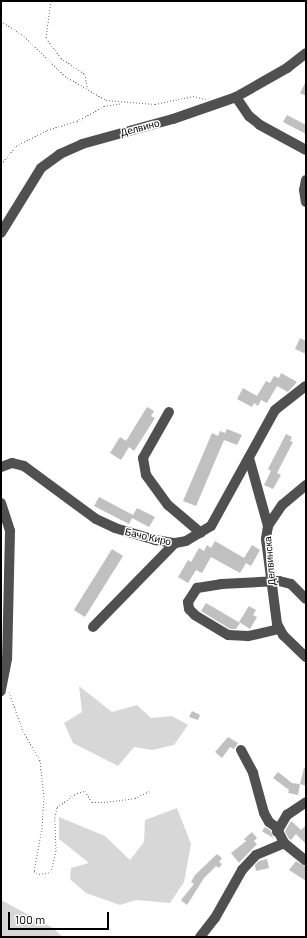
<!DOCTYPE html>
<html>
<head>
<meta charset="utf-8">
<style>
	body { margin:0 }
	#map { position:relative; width:307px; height:938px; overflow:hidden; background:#fff; font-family:Barlow,sans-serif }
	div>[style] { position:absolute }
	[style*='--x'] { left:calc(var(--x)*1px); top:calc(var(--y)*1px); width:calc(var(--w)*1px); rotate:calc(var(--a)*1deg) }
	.green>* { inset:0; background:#d7d7d7 }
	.building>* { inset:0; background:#c0c0c0; transform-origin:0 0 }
	.path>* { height:1px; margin-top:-0.5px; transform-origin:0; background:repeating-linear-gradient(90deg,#727272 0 1px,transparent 0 3px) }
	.minor>* { height:10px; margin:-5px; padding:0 5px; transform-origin:5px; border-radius:5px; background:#505050 }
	span { translate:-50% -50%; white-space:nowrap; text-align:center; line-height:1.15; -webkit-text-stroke:3px #fff; paint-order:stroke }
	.street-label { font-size:10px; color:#000 }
	.frame { position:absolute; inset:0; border:2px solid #000; pointer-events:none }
	.scale { position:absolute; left:8px; top:912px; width:101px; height:18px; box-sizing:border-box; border:2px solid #000; border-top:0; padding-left:5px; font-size:12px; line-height:14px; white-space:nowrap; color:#000; -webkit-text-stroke:3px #fff; paint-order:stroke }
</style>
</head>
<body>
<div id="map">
	<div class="green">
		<div style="clip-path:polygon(79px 686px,112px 712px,137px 705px,151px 718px,172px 716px,188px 725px,174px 745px,152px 750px,134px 747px,118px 766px,73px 743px,64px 723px,82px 712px)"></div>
		<div style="clip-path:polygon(177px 808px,191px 844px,184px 882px,170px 903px,136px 900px,120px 905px,86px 893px,70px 879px,71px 868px,89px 863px,59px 839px,59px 817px,105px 836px,130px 860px,144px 842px,145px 820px)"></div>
		<div style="clip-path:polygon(1px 900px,53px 928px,63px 937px,1px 937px)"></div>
	</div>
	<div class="building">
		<div style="clip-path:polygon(306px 81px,306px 96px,300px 93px)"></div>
		<div style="clip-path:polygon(287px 115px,306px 125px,306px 134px,283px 122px)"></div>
		<div style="clip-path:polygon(300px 338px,306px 341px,306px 354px,295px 349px)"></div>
		<div style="clip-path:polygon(281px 373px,297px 382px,288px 392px,277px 386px,267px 403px,261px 400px,258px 406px,254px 403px,252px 407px,237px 399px,243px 388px,257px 396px,266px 381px,270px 383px,274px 376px,279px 378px)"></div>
		<div style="clip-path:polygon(147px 407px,154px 411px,151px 416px,155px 418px,134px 451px,129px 447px,121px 460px,110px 453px,120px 437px,126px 441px)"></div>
		<div style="clip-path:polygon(227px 429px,242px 435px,237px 445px,224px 440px,196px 506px,183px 501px,212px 433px,218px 436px,220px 431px,225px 433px)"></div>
		<div style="clip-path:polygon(286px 434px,292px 437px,290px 441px,293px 442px,277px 473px,281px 475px,273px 489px,264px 485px,271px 471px,268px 469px)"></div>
		<div style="clip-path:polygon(99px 497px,133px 515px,137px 508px,155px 517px,149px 527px,132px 518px,129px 524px,94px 506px)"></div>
		<div style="clip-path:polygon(215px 541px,244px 558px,252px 545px,260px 550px,251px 566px,246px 563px,240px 573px,211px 557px,202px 573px,196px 570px,188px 583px,178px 577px,188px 560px,191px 562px,199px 548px,204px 551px,207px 545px,211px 548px)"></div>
		<div style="left:112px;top:549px;width:13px;height:72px;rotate:32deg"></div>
		<div style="clip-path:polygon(206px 603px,240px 623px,236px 629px,230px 629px,201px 611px)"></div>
		<div style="clip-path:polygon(249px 606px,256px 610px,253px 615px,257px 617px,250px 629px,239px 622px)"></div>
		<div style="clip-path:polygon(192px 711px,200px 715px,198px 720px,189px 717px)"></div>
		<div style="clip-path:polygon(228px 737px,238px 743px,234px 749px,230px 747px,222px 758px,215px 752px)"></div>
		<div style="clip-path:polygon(304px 768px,306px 768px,306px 786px,300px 784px)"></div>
		<div style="clip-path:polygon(278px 772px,292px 783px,300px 784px,298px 795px,288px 793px,289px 790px,273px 778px)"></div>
		<div style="clip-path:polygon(291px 821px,301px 830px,306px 825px,306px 844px,296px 834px,291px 840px,289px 839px,285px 831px)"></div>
		<div style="clip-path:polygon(265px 827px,271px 831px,273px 838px,262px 831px)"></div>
		<div style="clip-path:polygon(252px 832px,257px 838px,254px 841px,257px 844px,239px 863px,231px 853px,246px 841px,244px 839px)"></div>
		<div style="clip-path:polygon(217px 854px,222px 858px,219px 862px,222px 864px,219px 868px,216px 866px,204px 878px,187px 905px,181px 900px,194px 884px,191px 882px,195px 875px)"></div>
		<div style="clip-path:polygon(267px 859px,269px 868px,256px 871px,255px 865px,259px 861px)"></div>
		<div style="clip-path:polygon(296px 861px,306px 867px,306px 881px,289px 870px)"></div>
	</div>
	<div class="path">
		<div style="--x:51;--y:1;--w:37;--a:98"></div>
		<div style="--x:46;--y:38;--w:25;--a:53"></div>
		<div style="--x:61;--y:58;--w:29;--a:34"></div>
		<div style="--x:85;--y:74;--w:13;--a:81"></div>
		<div style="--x:1;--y:21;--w:27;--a:33"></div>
		<div style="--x:24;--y:36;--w:57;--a:44.3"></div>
		<div style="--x:65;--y:76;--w:48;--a:30.3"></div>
		<div style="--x:106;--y:100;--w:49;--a:4.7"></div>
		<div style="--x:155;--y:104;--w:39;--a:-12"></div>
		<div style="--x:193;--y:96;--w:13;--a:13"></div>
		<div style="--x:1;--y:164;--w:23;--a:-50"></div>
		<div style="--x:16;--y:146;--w:35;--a:-27"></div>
		<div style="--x:47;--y:130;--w:31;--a:-17"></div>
		<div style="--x:77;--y:121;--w:31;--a:-29"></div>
		<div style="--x:104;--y:106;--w:18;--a:-9"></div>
		<div style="--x:9;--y:692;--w:41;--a:70.3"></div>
		<div style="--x:23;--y:731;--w:34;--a:60"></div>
		<div style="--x:40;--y:760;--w:38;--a:84"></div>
		<div style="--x:44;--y:798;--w:30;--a:94"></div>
		<div style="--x:42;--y:828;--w:44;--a:100.5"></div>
		<div style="--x:34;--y:871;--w:6;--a:31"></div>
		<div style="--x:39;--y:874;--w:12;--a:-9"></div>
		<div style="--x:51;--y:872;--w:22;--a:-77"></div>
		<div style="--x:56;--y:851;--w:34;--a:-92"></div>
		<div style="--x:55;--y:817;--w:10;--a:-79"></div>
		<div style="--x:57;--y:807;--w:24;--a:-35"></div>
		<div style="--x:77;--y:793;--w:8;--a:-14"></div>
		<div style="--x:85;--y:791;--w:13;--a:58"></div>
		<div style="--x:92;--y:802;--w:12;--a:0"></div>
		<div style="--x:104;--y:802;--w:31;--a:-7"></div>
		<div style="--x:135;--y:798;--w:17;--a:-25"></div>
	</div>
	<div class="minor">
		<div style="--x:236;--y:97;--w:23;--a:56"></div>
		<div style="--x:249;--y:116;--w:14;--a:39"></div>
		<div style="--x:260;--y:125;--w:52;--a:28.5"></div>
		<div style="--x:306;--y:180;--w:10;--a:101"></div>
		<div style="--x:304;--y:190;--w:12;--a:81"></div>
		<div style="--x:1;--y:233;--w:76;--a:-58.4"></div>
		<div style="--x:41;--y:168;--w:24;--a:-36"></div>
		<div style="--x:60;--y:154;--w:24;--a:-24"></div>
		<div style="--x:82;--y:144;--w:94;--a:-15.4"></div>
		<div style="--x:173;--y:119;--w:67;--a:-19.2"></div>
		<div style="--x:236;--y:97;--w:59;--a:-29.6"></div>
		<div style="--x:287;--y:68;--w:24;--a:-38"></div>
		<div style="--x:169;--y:412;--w:53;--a:119.5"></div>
		<div style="--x:143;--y:458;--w:17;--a:80"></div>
		<div style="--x:146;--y:475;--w:37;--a:54"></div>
		<div style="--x:168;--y:505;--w:43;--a:40.3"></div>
		<div style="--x:249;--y:458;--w:71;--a:74.4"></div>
		<div style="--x:1;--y:467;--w:12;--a:-20"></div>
		<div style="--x:12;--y:463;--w:12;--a:14"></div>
		<div style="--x:24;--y:466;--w:89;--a:36.4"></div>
		<div style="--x:96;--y:519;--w:21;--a:25"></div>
		<div style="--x:115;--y:528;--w:42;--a:16.7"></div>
		<div style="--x:155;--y:540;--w:20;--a:9"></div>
		<div style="--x:175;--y:543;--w:11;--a:-10"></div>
		<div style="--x:186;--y:541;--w:29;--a:-31"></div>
		<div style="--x:211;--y:526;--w:132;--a:-61.1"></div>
		<div style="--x:275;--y:410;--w:39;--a:-38"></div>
		<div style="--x:306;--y:485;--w:31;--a:140"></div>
		<div style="--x:282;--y:505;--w:25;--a:124"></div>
		<div style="--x:268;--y:526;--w:13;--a:99"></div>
		<div style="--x:266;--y:539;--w:86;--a:82.6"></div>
		<div style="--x:277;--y:624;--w:13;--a:61"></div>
		<div style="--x:283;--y:635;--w:32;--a:44"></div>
		<div style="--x:1;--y:503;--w:29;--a:72"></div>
		<div style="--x:10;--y:531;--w:128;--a:91.3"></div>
		<div style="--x:7;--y:659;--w:33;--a:101"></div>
		<div style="--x:93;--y:627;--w:117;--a:-45.7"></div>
		<div style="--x:279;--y:629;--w:32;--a:167"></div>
		<div style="--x:248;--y:636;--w:20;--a:-177"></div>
		<div style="--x:228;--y:635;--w:39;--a:-149"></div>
		<div style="--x:195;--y:615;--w:8;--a:-135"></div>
		<div style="--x:189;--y:609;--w:7;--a:-98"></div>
		<div style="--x:188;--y:602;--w:17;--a:-57"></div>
		<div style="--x:197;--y:588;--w:24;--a:-9"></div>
		<div style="--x:221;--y:584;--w:58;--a:-3"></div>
		<div style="--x:279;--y:581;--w:12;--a:14"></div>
		<div style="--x:291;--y:584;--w:21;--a:45"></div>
		<div style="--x:241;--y:750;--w:26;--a:62"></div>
		<div style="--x:253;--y:773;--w:41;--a:74.6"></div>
		<div style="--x:264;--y:813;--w:10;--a:61"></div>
		<div style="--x:269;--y:822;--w:9;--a:36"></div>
		<div style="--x:276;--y:827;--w:18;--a:63"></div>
		<div style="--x:284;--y:843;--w:28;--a:39"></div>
		<div style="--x:277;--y:832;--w:20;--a:-60"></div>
		<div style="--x:287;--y:815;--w:23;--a:-34"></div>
		<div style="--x:200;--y:937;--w:24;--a:-52"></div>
		<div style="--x:215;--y:918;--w:55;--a:-60.6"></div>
		<div style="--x:242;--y:870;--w:21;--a:-47"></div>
		<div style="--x:256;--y:855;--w:30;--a:-23"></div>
	</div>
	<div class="street-label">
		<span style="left:140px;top:128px;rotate:-15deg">Делвино</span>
		<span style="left:148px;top:537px;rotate:13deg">Бачо Киро</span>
		<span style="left:270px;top:561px;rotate:-95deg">Делвинска</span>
	</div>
	<div class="frame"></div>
	<div class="scale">100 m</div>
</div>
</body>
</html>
